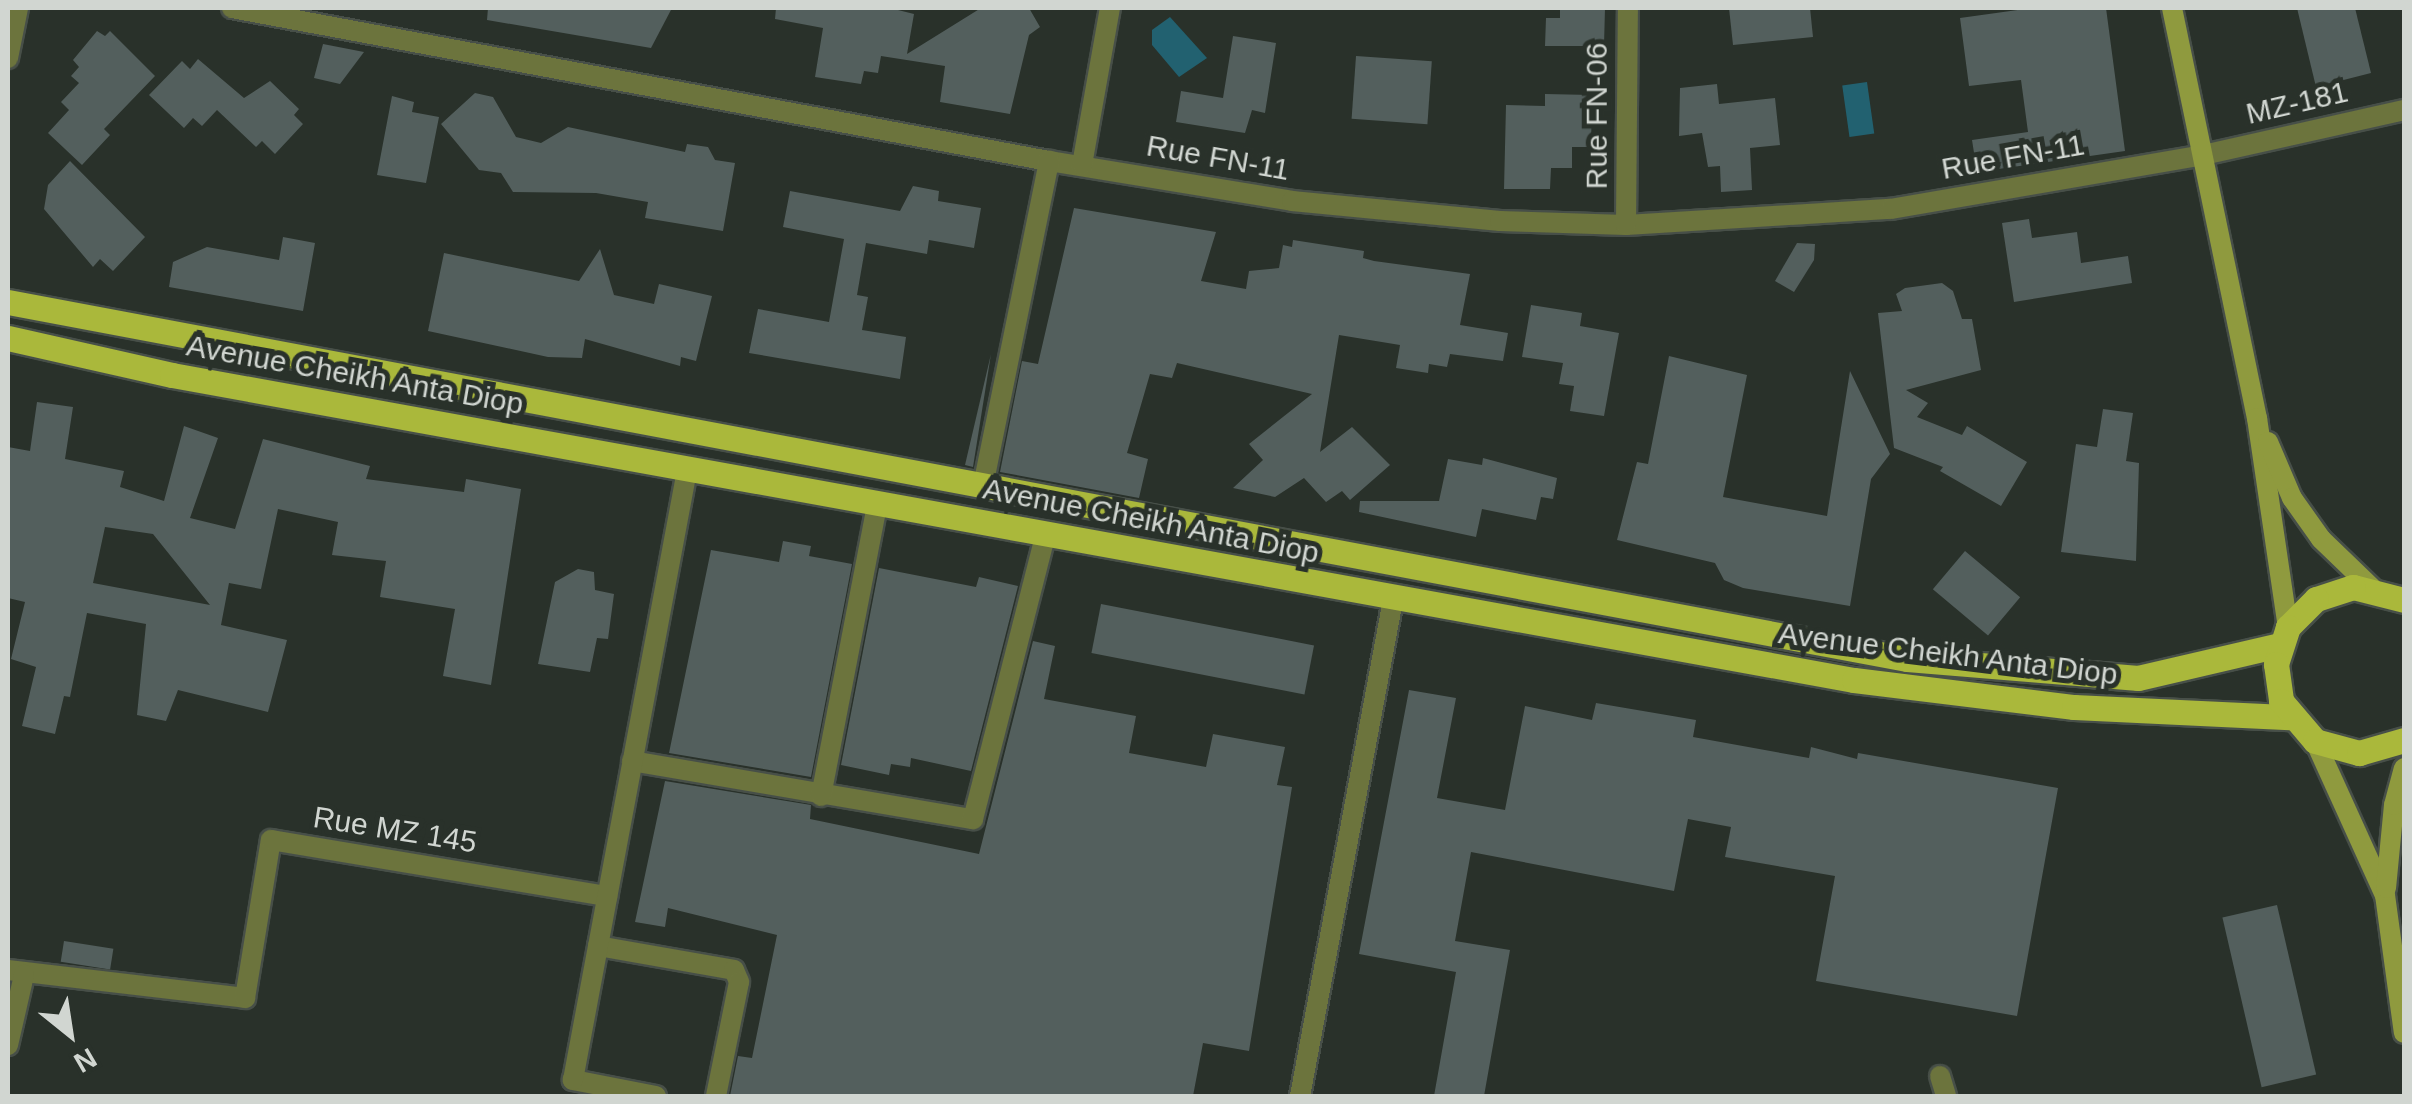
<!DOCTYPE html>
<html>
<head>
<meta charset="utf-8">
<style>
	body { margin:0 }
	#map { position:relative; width:2412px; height:1104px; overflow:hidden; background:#29312a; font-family:Helvetica,sans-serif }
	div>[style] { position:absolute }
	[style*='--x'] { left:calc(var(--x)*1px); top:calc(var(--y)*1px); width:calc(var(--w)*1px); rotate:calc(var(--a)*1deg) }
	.water>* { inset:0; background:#226170; transform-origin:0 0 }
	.building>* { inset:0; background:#535f5d; transform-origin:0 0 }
	.roads { filter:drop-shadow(2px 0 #474f48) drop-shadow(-2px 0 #474f48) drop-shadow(0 2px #474f48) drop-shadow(0 -2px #474f48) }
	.street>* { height:20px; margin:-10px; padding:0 10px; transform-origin:10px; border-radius:10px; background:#6c743d }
	.secondary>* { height:20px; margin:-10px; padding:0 10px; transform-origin:10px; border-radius:10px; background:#8f9a3e }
	.primary>* { height:25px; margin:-12.5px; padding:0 12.5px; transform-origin:12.5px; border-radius:12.5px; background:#aab83b }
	span { translate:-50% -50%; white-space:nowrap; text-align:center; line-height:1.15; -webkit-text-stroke:10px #29312a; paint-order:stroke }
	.street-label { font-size:30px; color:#d1d6d1 }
	.frame { position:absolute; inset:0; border:10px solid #d1d6d1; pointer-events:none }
	.north { position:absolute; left:20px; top:984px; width:100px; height:100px; -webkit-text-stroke:8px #29312a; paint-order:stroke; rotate:150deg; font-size:28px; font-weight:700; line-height:40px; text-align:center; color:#d1d6d1 }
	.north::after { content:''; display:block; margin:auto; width:35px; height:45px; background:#d1d6d1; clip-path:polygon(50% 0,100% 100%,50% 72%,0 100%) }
</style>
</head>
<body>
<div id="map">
	<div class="water">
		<div style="clip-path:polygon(1170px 17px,1207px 58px,1179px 77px,1152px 45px,1152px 30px)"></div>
		<div style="left:1867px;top:82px;width:52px;height:25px;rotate:82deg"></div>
	</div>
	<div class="building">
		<div style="clip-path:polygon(488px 8px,672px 8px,651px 48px,487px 20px)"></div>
		<div style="clip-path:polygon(776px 8px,890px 8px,914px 14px,907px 54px,981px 8px,1029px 8px,1040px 27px,1029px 35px,1010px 114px,940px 102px,945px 66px,881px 56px,878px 73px,864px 71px,861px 84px,815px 77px,823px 28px,775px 19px)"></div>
		<div style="clip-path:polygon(1560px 8px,1605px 8px,1604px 46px,1545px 46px,1546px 18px,1560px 18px)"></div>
		<div style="clip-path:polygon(1729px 8px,1810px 8px,1813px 37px,1733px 45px)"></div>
		<div style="clip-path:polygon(2032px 8px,2106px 8px,2125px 151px,1977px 172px,1972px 140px,2028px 132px,2021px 80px,1969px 86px,1960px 18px)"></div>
		<div style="clip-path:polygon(2297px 8px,2355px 8px,2371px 73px,2316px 87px)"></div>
		<div style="clip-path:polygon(97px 31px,105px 36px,110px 31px,155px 76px,104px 129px,110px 135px,82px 165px,48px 133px,69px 110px,61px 102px,79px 83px,71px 76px,79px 67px,73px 60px)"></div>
		<div style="clip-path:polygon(1233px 36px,1276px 43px,1265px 113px,1252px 110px,1245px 133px,1176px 122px,1181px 91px,1223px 98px)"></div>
		<div style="clip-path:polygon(323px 44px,364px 52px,340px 84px,314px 78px)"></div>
		<div style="left:1356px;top:56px;width:76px;height:63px;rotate:4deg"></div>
		<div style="clip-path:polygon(198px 59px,244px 98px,270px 81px,299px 109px,294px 115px,303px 124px,275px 154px,262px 141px,256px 147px,217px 110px,202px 126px,193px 118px,184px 128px,149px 95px,182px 61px,190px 69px)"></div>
		<div style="clip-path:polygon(1717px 84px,1719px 104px,1775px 98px,1780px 145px,1750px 148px,1752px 190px,1721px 192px,1720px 166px,1708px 167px,1702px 133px,1679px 136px,1680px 88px)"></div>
		<div style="clip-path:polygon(475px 93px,493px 97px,516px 137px,541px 143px,568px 127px,685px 152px,687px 144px,708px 147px,715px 160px,735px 163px,723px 231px,645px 218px,648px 202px,596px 193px,513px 192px,501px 173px,479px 170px,441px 124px)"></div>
		<div style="clip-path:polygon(1545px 94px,1592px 95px,1591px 147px,1572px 147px,1572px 168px,1551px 168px,1550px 189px,1504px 189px,1506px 105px,1545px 106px)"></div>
		<div style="clip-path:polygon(392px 96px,414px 102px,412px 112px,439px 117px,426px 183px,377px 175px)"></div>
		<div style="clip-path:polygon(70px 161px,145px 237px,113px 271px,100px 259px,93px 267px,44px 209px,48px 185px)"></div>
		<div style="clip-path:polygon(913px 186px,939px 191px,938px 201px,981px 208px,974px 248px,929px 240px,927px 254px,866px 243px,857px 295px,868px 297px,862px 330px,906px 337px,900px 379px,749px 353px,758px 309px,829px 322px,844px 239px,783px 227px,790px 191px,900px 211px)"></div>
		<div style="clip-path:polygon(1074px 208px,1216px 232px,1201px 281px,1246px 289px,1249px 271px,1279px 268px,1283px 245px,1292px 247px,1293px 240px,1364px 251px,1363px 258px,1374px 261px,1470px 274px,1460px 325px,1508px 333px,1503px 361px,1450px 354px,1447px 367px,1429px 364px,1428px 373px,1396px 368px,1400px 345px,1339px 335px,1320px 452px,1352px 427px,1390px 465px,1350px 500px,1342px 491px,1326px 502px,1304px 478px,1275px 497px,1233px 488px,1263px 460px,1249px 444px,1312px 394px,1177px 363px,1172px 378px,1150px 374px,1127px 453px,1148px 459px,1139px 498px,1000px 472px,1022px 361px,1038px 364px)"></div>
		<div style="clip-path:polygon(2029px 219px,2032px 238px,2077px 232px,2081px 263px,2128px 256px,2132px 283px,2014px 302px,2002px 223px)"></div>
		<div style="clip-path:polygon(283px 237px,315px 243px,303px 311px,169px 287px,173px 262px,207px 247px,279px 260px)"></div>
		<div style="clip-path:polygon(1797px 243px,1815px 244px,1814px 260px,1794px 292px,1775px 281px)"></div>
		<div style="clip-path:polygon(600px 249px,614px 295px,654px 304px,659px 284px,712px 296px,696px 361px,681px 357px,680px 366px,585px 339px,582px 358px,548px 357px,428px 331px,444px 253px,579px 281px)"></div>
		<div style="clip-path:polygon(1942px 283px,1953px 291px,1962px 319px,1972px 319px,1981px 370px,1906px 390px,1928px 403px,1917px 417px,1962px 435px,1967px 426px,2027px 462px,2001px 506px,1940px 471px,1943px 467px,1894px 448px,1878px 313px,1902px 311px,1896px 294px,1905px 288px)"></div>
		<div style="clip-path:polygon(1531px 305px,1582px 313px,1580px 326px,1619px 333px,1604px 416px,1570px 411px,1574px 386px,1559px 384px,1563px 363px,1522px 357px)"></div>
		<div style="clip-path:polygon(991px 354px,973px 467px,965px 465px)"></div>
		<div style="clip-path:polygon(1669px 356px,1747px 375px,1723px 497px,1827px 516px,1850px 371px,1890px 454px,1871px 479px,1850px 606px,1743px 588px,1724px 580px,1715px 563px,1617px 540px,1637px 462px,1648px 464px)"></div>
		<div style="clip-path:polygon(evenodd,37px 402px,73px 407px,65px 459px,124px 471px,120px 487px,164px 501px,184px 426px,218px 438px,190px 518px,235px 529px,263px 439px,370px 466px,366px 479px,464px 492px,466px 479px,521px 489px,491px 685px,443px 676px,455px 609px,380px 597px,386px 561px,332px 555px,338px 522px,278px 509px,261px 589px,229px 583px,221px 625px,287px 640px,268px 712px,178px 690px,166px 721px,137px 715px,146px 624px,87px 613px,70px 697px,64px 696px,55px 734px,22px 726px,36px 667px,11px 659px,25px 602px,8px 598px,8px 447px,30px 451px,37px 402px,105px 527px,153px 534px,210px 605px,93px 583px,105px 527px)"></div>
		<div style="clip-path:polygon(2103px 409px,2133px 413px,2126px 461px,2139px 463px,2136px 561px,2061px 552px,2076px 444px,2097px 447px)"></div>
		<div style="clip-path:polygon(1483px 458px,1557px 478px,1553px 499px,1541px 497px,1536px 520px,1482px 509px,1476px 537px,1359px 512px,1360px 501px,1439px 501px,1448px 459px,1482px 465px)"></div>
		<div style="clip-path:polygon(783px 541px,811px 546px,809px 556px,852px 564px,811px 777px,669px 753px,711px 550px,779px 562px)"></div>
		<div style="left:1965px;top:551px;width:72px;height:50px;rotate:40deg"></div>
		<div style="clip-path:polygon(879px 568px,976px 587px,979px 577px,1018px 586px,971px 771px,911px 758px,910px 767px,891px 764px,889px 775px,841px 765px)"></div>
		<div style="clip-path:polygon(578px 569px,594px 572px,595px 590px,614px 594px,608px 639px,597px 638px,590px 672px,538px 664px,555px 582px)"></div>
		<div style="left:1101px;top:604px;width:217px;height:50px;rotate:11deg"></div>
		<div style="clip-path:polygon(1033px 641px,1055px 646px,1044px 699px,1136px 716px,1129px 753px,1206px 767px,1213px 734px,1285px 747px,1277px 785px,1292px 787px,1249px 1051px,1203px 1043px,1193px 1096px,730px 1096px,738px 1056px,752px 1058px,777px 935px,668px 908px,665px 927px,635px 922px,665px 781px,811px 805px,810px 819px,979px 854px)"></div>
		<div style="clip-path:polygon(1409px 690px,1456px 698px,1437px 798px,1505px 810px,1525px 706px,1592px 720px,1596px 703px,1696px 720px,1693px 737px,1809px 758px,1811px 747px,1857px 759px,1858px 753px,2058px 788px,2017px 1016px,1816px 981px,1835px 876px,1725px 857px,1731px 827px,1688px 819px,1674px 891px,1471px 852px,1455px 941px,1510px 950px,1484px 1096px,1434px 1096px,1456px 972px,1359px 954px)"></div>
		<div style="left:2277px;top:905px;width:174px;height:56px;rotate:77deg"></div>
		<div style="left:64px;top:941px;width:50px;height:21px;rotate:9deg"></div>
	</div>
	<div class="roads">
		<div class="street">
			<div style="--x:232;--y:8;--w:831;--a:10.61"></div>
			<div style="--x:1049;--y:161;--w:246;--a:9.3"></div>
			<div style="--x:1292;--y:201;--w:209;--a:5.5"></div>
			<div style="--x:1500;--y:221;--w:126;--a:1.8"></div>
			<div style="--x:1626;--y:225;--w:265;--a:-3.5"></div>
			<div style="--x:1891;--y:209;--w:317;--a:-9.8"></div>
			<div style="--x:2203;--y:155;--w:206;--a:-12.6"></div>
			<div style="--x:8;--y:58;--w:51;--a:-78.7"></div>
			<div style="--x:1082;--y:165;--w:159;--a:-79.9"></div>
			<div style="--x:1626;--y:225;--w:217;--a:-89.5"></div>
			<div style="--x:984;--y:481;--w:327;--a:-78.5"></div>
			<div style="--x:632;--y:761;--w:346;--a:9.7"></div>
			<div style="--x:973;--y:819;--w:295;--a:-75.7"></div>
			<div style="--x:821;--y:796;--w:297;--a:-79.1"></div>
			<div style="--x:598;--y:946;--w:138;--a:10"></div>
			<div style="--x:734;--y:970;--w:13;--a:67"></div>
			<div style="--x:739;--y:982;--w:116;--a:101.4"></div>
			<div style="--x:8;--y:970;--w:239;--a:6.7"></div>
			<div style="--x:245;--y:998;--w:160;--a:-80.7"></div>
			<div style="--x:271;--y:840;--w:341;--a:9.5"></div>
			<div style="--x:8;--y:1045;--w:72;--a:-77.1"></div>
			<div style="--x:1940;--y:1076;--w:21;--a:73"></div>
			<div style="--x:656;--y:1096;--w:85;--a:-169.1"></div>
			<div style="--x:573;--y:1080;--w:621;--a:-79.41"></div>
			<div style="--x:1300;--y:1096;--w:505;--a:-79.38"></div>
		</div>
		<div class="secondary">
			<div style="--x:2172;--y:8;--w:419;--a:78.3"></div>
			<div style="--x:2257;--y:418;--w:211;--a:81.6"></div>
			<div style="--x:2268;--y:442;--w:61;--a:66.8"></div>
			<div style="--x:2292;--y:498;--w:50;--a:54.7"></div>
			<div style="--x:2321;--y:539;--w:71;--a:43.9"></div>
			<div style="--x:2315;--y:741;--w:169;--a:65.6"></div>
			<div style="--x:2385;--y:895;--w:139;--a:82.2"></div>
			<div style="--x:2386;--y:888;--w:83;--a:-84.5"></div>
			<div style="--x:2394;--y:805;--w:38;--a:-75"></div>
		</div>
		<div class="primary">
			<div style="--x:8;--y:302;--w:1932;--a:10.65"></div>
			<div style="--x:1907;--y:659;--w:232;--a:4.7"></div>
			<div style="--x:2138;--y:678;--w:146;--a:-13.1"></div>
			<div style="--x:8;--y:338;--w:168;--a:12.7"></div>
			<div style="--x:172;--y:375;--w:1709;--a:10.28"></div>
			<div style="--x:1854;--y:680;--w:222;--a:7"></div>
			<div style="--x:2074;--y:707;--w:216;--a:2.7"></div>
			<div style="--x:2404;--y:600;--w:53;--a:-165.7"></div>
			<div style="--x:2353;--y:587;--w:39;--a:162"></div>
			<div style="--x:2316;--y:599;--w:40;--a:135"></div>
			<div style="--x:2288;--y:627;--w:39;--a:108"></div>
			<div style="--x:2276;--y:664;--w:37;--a:82"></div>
			<div style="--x:2281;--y:701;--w:52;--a:49.6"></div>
			<div style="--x:2315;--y:741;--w:46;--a:15.3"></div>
			<div style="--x:2359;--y:753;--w:47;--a:-16.1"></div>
		</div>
	</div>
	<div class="street-label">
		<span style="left:2297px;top:103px;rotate:-13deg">MZ-181</span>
		<span style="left:1597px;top:116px;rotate:-90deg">Rue FN-06</span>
		<span style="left:2013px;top:157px;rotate:-10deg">Rue FN-11</span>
		<span style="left:1218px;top:158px;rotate:10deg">Rue FN-11</span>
		<span style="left:355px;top:375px;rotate:10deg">Avenue Cheikh Anta Diop</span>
		<span style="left:1151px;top:521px;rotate:11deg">Avenue Cheikh Anta Diop</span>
		<span style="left:1948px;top:654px;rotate:7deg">Avenue Cheikh Anta Diop</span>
		<span style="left:395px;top:830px;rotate:9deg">Rue MZ 145</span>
	</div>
	<div class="frame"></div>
	<div class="north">N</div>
</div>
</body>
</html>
